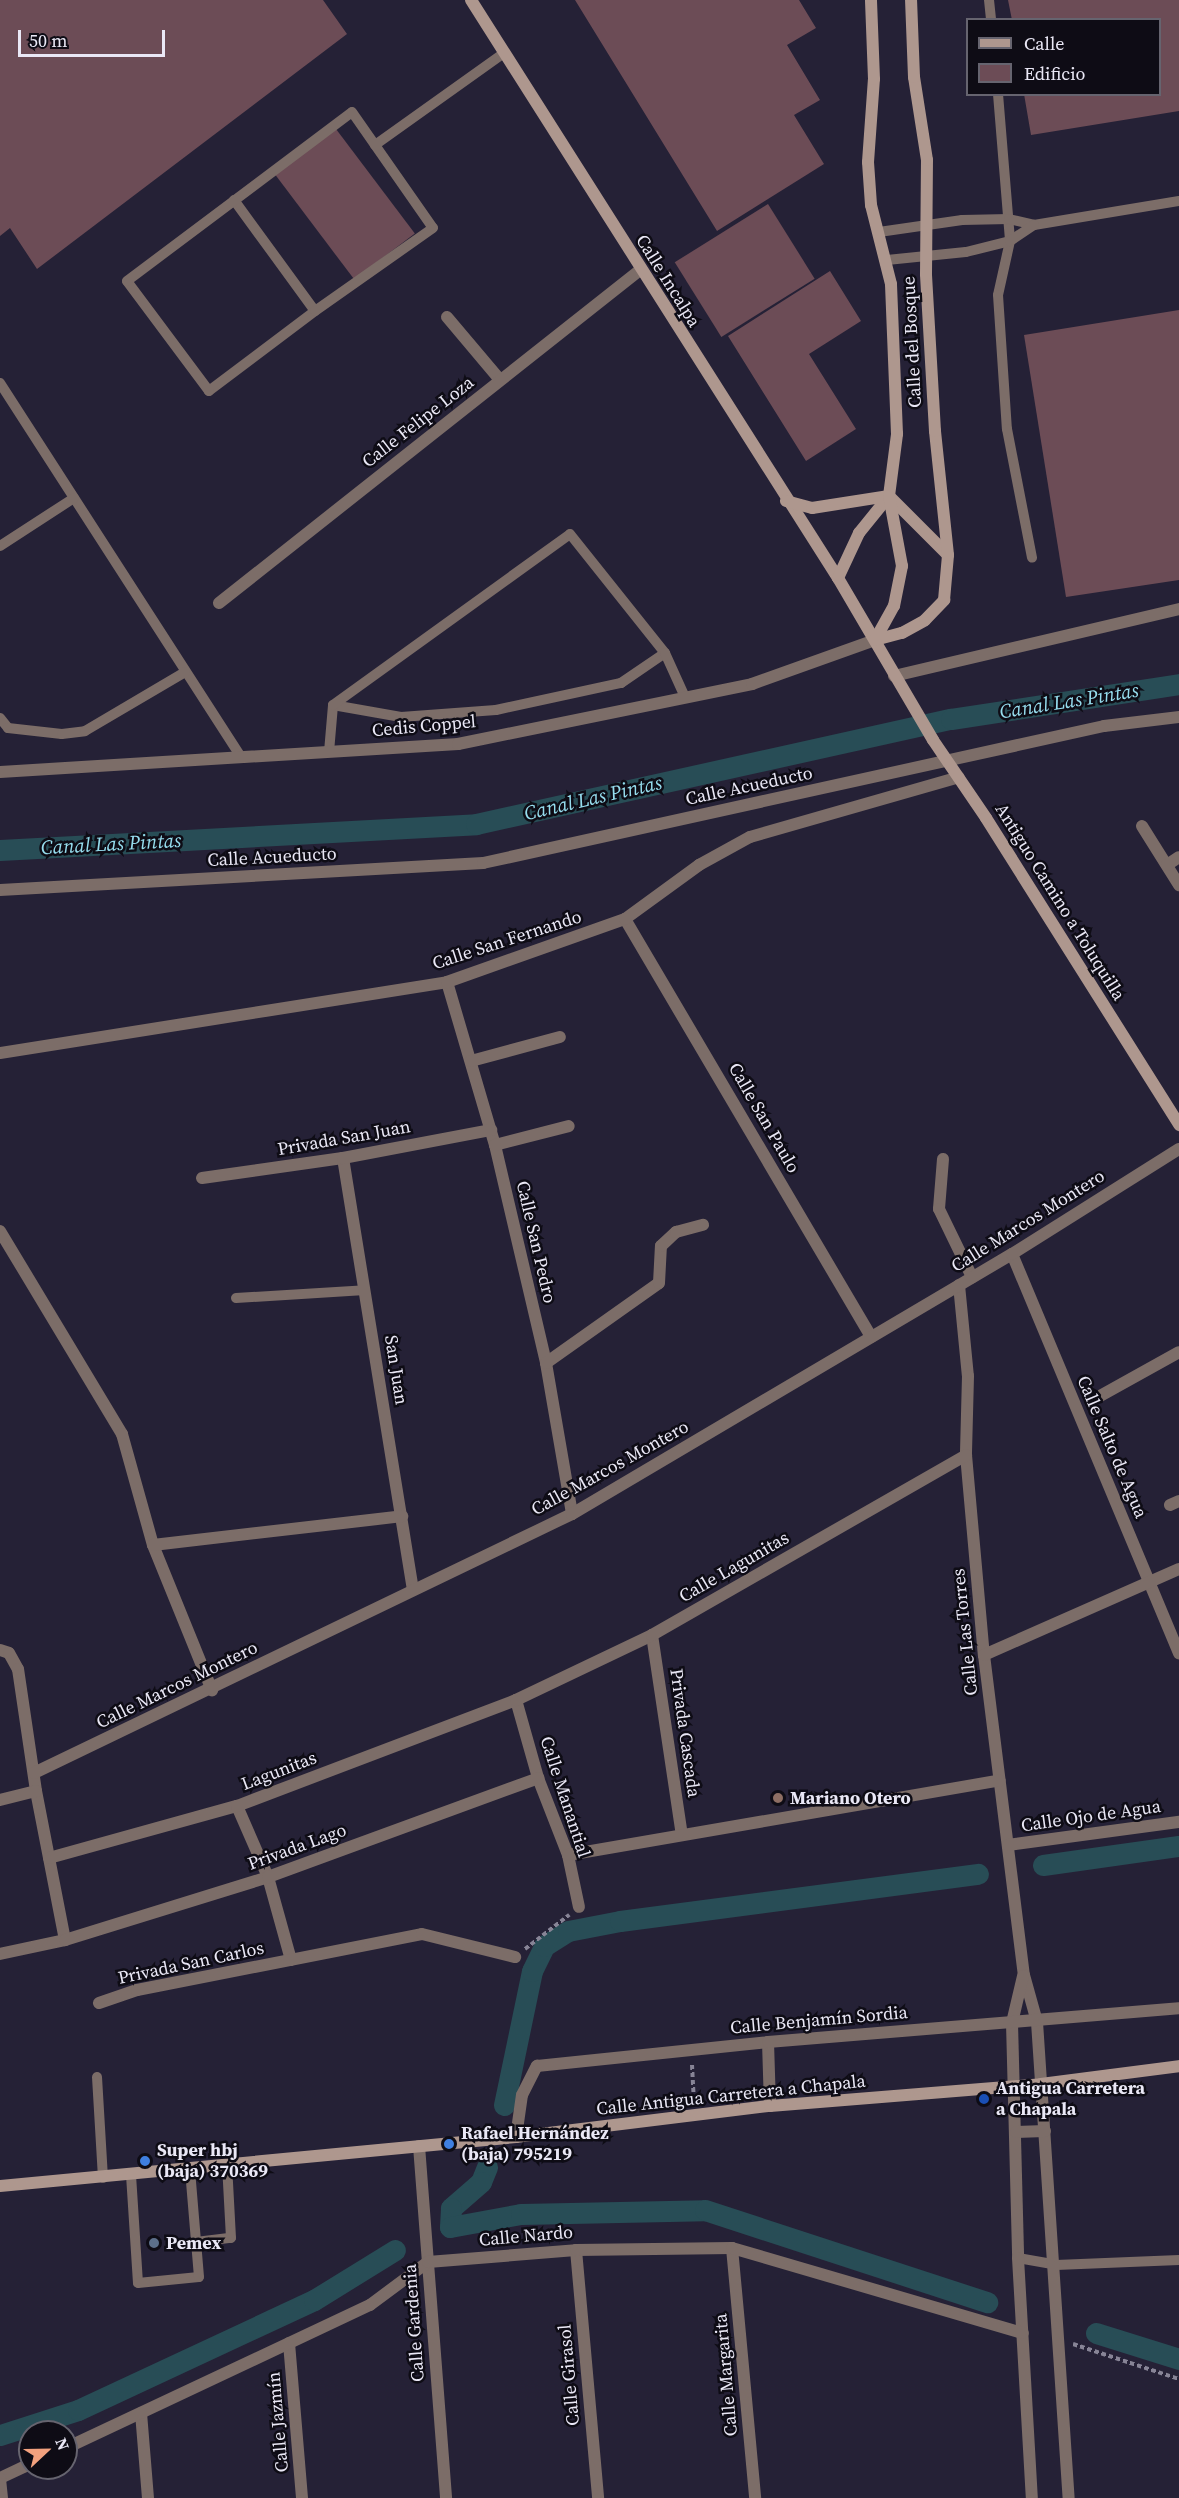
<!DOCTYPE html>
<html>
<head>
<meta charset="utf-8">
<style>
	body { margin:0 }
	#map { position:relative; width:1179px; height:2498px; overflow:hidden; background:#252136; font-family:"Source Serif 4",serif }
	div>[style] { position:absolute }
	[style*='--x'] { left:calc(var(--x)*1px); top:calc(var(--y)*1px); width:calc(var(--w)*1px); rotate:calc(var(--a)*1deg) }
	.canal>* { height:21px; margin:-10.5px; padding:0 10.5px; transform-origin:10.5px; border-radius:10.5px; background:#284d56 }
	.building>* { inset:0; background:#6c4c56; transform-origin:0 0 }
	.path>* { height:4px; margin-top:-2px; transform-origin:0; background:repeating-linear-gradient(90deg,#878496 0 4.5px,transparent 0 7.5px) }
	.lane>* { height:10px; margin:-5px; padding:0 5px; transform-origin:5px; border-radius:5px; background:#7c6d68 }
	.street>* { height:12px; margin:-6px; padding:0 6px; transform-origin:6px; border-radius:6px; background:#7c6d68 }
	.secondary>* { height:12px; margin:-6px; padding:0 6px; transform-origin:6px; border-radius:6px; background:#ae978e }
	.dots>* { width:16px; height:16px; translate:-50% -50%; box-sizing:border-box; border:3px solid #0e0c15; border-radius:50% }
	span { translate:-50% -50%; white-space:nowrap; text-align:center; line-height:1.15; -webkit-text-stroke:5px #0e0c15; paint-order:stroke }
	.street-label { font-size:18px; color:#eae8f6 }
	.poi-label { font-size:18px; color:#eae8f6; font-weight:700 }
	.left { translate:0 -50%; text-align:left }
	.water-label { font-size:20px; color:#96ddee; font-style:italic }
	.legend { position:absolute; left:966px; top:18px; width:195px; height:78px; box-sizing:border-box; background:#0e0c15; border:2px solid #66646f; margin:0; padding:8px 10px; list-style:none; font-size:18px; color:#eae8f6 }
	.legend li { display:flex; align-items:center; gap:12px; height:30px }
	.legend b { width:30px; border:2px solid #66646f }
	.north { position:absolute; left:18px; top:2420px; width:60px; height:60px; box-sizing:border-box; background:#0e0c15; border:2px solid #66646f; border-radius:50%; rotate:68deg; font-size:16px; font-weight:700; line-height:24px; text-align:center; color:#eae8f6 }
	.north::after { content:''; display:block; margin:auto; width:21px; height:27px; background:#f2a17e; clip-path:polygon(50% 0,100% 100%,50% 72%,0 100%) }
	.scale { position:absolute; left:18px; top:30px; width:147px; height:27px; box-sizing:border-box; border:3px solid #eae8f6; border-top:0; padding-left:8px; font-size:18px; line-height:21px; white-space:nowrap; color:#eae8f6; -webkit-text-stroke:4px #0e0c15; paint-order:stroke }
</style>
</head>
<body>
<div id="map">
	<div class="canal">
		<div style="--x:0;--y:850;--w:477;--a:-3.1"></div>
		<div style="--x:476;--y:824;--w:486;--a:-12.5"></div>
		<div style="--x:951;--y:719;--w:231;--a:-8.7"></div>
		<div style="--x:1043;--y:1865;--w:137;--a:-8"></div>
		<div style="--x:504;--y:2105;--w:137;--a:-78.2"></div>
		<div style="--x:532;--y:1971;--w:28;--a:-64"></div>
		<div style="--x:544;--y:1946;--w:28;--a:-32"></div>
		<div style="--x:568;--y:1931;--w:53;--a:-10.9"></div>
		<div style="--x:620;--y:1921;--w:361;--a:-7.5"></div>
		<div style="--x:487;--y:2167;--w:16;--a:112"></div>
		<div style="--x:481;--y:2182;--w:40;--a:139"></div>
		<div style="--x:451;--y:2208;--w:19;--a:93"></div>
		<div style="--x:450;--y:2227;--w:72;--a:-10.4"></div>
		<div style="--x:521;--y:2214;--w:184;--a:-1.2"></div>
		<div style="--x:705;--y:2210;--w:297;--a:18.1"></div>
		<div style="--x:1096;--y:2333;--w:87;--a:17.4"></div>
		<div style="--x:0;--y:2435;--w:82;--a:-17.8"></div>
		<div style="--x:78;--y:2410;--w:260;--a:-25"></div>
		<div style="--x:314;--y:2300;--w:95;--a:-31.7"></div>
	</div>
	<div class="building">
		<div style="clip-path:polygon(0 0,323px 0,347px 34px,37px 269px,10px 228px,0 236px)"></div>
		<div style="clip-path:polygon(575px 0,799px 0,816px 28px,787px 45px,820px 100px,794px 115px,824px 164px,717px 231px)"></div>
		<div style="clip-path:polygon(1008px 0,1179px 0,1179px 111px,1031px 135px,1024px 94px,1160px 94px,1160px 20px,1012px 20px)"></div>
		<div style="left:336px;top:129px;width:131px;height:76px;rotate:53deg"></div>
		<div style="left:768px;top:204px;width:88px;height:110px;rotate:58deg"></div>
		<div style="clip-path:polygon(830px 271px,861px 321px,809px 354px,856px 429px,806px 461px,728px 336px)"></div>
		<div style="clip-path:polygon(1179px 310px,1179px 580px,1066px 597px,1024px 335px)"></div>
	</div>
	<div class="path">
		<div style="--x:525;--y:1949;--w:56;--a:-37.7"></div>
		<div style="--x:692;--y:2065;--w:35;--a:87"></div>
		<div style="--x:1073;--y:2344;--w:112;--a:18.3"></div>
	</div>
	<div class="lane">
		<div style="--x:989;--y:0;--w:20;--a:84"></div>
		<div style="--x:998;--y:94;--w:147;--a:85.3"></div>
		<div style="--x:1010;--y:241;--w:55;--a:102.5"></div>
		<div style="--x:998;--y:295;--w:134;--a:86.2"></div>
		<div style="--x:1007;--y:429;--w:131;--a:79"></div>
		<div style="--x:375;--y:145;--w:158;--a:-35.5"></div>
		<div style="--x:234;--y:200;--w:137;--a:53.9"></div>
		<div style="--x:315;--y:311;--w:133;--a:143"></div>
		<div style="--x:209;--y:391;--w:137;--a:-126.7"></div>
		<div style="--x:127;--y:281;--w:281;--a:-36.9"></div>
		<div style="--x:352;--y:112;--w:141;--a:55.1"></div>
		<div style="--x:433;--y:228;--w:144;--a:144.9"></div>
		<div style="--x:879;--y:232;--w:84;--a:-8.2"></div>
		<div style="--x:962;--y:220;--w:47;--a:-1.2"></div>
		<div style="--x:1009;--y:219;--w:26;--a:13"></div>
		<div style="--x:1034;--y:225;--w:147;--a:-9.4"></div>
		<div style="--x:887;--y:260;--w:79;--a:-5.8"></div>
		<div style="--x:966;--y:252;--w:45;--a:-14"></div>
		<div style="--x:1010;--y:241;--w:29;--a:-34"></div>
		<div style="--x:0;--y:383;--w:445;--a:57.2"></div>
		<div style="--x:0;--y:546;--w:88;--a:-33"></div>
		<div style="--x:333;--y:705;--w:69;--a:10"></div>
		<div style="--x:401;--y:717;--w:95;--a:-4.2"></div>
		<div style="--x:496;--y:710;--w:128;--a:-12.2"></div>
		<div style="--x:621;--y:683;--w:53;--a:-34.3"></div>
		<div style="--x:0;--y:718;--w:13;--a:51"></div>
		<div style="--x:8;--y:728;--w:54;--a:6.3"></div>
		<div style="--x:62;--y:734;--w:23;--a:-7"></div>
		<div style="--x:85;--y:731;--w:116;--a:-30.5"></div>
		<div style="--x:329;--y:752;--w:47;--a:-85.1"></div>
		<div style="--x:333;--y:705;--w:292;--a:-35.8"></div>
		<div style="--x:570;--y:534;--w:152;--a:51.4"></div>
		<div style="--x:665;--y:653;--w:48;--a:65.6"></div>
		<div style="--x:236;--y:1298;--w:129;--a:-3.5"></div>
		<div style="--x:97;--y:2077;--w:101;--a:86.6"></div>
		<div style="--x:131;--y:2175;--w:108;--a:86.3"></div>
		<div style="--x:138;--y:2283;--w:61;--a:-5.6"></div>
		<div style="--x:199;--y:2277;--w:108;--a:-94.8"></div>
		<div style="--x:196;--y:2242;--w:35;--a:-7"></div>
		<div style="--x:231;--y:2238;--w:73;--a:-93.1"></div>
		<div style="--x:1018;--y:2258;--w:39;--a:10"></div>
		<div style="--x:1056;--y:2265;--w:123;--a:-2.3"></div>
	</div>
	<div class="street">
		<div style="--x:447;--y:317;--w:82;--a:49.9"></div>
		<div style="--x:219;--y:603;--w:537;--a:-38.34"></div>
		<div style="--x:894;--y:676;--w:293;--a:-13.2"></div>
		<div style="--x:0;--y:772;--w:459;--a:-3.5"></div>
		<div style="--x:458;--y:744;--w:300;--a:-11.5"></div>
		<div style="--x:752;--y:684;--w:131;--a:-19.7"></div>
		<div style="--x:1142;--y:826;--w:70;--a:57.9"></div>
		<div style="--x:1167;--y:865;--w:14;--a:-34"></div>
		<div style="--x:0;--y:890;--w:484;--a:-3.2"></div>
		<div style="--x:483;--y:863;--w:636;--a:-12.44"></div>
		<div style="--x:1104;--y:726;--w:76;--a:-6.8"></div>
		<div style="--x:625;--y:919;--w:485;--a:59.5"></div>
		<div style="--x:447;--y:982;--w:170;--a:73.6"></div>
		<div style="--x:495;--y:1145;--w:224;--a:76.8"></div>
		<div style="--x:546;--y:1363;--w:153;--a:80.2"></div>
		<div style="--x:0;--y:1053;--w:453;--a:-9"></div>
		<div style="--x:447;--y:982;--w:189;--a:-19.5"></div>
		<div style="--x:625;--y:919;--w:92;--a:-36.1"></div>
		<div style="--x:699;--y:865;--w:58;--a:-28.8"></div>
		<div style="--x:750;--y:837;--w:217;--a:-16"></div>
		<div style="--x:471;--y:1061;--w:92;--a:-15.1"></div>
		<div style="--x:495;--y:1145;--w:76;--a:-14.4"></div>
		<div style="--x:343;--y:1158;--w:436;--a:80.8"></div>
		<div style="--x:943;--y:1159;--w:50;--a:94.6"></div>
		<div style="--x:939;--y:1209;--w:76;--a:64.1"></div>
		<div style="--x:202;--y:1178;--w:142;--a:-8.1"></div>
		<div style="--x:343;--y:1158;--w:151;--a:-10.7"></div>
		<div style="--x:0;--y:1231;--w:237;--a:59"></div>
		<div style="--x:122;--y:1434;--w:115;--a:74.4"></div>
		<div style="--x:153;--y:1545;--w:157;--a:67.9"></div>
		<div style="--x:1012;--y:1254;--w:433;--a:67.3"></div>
		<div style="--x:959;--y:1285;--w:91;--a:84.4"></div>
		<div style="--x:968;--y:1376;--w:79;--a:91.5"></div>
		<div style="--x:966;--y:1455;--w:201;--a:84.9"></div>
		<div style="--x:984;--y:1655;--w:322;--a:82.9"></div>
		<div style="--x:1024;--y:1975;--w:49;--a:74.5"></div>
		<div style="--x:1037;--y:2022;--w:477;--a:86.2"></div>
		<div style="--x:546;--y:1363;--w:138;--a:-35.3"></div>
		<div style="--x:659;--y:1283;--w:37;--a:-87"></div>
		<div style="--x:661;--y:1246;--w:21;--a:-43"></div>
		<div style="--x:676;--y:1232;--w:28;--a:-15"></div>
		<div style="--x:1100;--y:1396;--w:90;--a:-29.1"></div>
		<div style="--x:1170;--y:1505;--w:10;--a:-24"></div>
		<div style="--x:153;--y:1545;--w:251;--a:-6.6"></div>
		<div style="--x:652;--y:1635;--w:202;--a:81.5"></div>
		<div style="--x:0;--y:1650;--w:9;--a:18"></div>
		<div style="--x:9;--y:1653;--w:18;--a:61"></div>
		<div style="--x:18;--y:1669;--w:123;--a:81.6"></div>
		<div style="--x:36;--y:1791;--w:152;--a:79"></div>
		<div style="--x:984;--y:1655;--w:213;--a:-23.8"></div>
		<div style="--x:516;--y:1700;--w:81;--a:74.2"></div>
		<div style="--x:538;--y:1778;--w:83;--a:68.7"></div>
		<div style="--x:568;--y:1855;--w:53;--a:78.1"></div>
		<div style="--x:34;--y:1773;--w:597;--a:-25.71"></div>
		<div style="--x:572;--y:1514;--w:511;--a:-30.58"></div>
		<div style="--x:1012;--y:1254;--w:197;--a:-32.2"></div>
		<div style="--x:0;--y:1800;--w:37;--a:-14"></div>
		<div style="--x:237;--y:1806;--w:77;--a:66.4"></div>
		<div style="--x:268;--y:1877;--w:86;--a:74.5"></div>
		<div style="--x:1008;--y:1845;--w:173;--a:-7.7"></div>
		<div style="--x:568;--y:1855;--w:438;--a:-9.8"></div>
		<div style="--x:49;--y:1858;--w:195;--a:-15.5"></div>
		<div style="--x:237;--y:1806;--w:298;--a:-20.8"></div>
		<div style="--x:516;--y:1700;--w:151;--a:-25.5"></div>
		<div style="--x:652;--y:1635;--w:362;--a:-29.8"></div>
		<div style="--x:0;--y:1954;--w:66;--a:-12.2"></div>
		<div style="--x:65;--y:1940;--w:213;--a:-17.2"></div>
		<div style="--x:268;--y:1877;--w:288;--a:-20.1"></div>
		<div style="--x:1023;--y:1976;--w:48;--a:103.2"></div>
		<div style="--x:1012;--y:2023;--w:235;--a:88.5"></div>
		<div style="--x:1018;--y:2258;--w:240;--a:86.7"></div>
		<div style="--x:99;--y:2003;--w:40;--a:-18.9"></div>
		<div style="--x:137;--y:1990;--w:290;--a:-11.1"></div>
		<div style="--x:422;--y:1934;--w:96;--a:13.9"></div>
		<div style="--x:768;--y:2042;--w:64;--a:88.2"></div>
		<div style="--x:1016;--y:2132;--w:29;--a:-2"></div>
		<div style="--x:516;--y:2137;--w:42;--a:-81.9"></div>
		<div style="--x:522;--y:2095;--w:33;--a:-63"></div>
		<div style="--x:537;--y:2066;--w:232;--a:-5.9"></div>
		<div style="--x:768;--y:2042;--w:412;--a:-4.7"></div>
		<div style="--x:419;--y:2146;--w:353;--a:85.6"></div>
		<div style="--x:732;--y:2248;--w:251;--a:84.7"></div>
		<div style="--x:576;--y:2250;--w:249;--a:84.9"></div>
		<div style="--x:289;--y:2343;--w:156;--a:85.2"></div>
		<div style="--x:141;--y:2413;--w:85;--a:85.3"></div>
		<div style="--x:66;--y:2448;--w:336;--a:-25.2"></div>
		<div style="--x:370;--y:2305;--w:72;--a:-36.6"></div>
		<div style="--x:428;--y:2262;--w:148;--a:-4.6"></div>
		<div style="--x:576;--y:2250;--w:156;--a:-0.7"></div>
		<div style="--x:732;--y:2248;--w:303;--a:16.3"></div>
		<div style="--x:0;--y:2478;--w:33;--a:-25"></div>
		<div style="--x:0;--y:2479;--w:19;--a:84"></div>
	</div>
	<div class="secondary">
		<div style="--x:471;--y:0;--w:685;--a:57.59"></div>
		<div style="--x:838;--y:578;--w:188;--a:59.6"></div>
		<div style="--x:933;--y:740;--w:94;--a:55.8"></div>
		<div style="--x:986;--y:818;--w:363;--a:57.8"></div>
		<div style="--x:889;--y:496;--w:83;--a:45"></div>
		<div style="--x:786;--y:501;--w:27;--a:15"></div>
		<div style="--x:812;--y:508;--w:78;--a:-8.9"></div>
		<div style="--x:838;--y:578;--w:50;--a:-65"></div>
		<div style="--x:859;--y:533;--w:48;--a:-51"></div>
		<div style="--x:889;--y:496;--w:63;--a:-82.6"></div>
		<div style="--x:897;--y:434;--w:150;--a:-92.3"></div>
		<div style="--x:891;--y:284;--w:81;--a:-104.2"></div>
		<div style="--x:871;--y:205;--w:43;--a:-94"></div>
		<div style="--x:868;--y:162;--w:83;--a:-85.9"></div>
		<div style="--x:874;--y:79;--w:79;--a:-92.2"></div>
		<div style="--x:875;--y:640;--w:28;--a:-15"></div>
		<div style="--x:902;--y:633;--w:26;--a:-29"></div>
		<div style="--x:925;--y:620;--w:28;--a:-46"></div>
		<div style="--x:944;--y:600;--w:45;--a:-84.9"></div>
		<div style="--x:948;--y:555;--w:125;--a:-96"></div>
		<div style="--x:935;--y:431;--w:157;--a:-93.3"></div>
		<div style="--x:926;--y:274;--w:114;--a:-89.5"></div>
		<div style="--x:927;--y:160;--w:84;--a:-98.9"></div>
		<div style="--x:914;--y:77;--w:77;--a:-92.2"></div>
		<div style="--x:875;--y:640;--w:39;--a:-61"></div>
		<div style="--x:894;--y:606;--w:41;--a:-78.7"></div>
		<div style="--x:902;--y:566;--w:71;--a:-100.5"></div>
		<div style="--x:0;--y:2186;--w:518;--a:-5.42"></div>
		<div style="--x:516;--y:2137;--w:256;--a:-7"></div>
		<div style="--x:770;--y:2106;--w:272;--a:-4.6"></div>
		<div style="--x:1041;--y:2084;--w:139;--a:-7.4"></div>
	</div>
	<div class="dots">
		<div style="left:778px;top:1798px;background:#8d6e63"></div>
		<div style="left:984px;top:2099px;background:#1a4fb4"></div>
		<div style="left:449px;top:2144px;background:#3f7fe0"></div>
		<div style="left:145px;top:2161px;background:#3f7fe0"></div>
		<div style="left:154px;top:2243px;background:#5c6f8a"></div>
	</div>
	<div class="street-label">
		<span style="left:668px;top:281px;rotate:58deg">Calle Incalpa</span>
		<span style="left:912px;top:342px;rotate:-93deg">Calle del Bosque</span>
		<span style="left:418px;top:422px;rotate:-38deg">Calle Felipe Loza</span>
		<span style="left:424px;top:726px;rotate:-5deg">Cedis Coppel</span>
		<span style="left:749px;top:786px;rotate:-12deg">Calle Acueducto</span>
		<span style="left:272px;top:857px;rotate:-3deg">Calle Acueducto</span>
		<span style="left:1060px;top:902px;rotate:58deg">Antiguo Camino a Toluquilla</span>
		<span style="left:507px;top:940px;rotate:-18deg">Calle San Fernando</span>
		<span style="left:764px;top:1118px;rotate:60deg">Calle San Paulo</span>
		<span style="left:344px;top:1138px;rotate:-10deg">Privada San Juan</span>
		<span style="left:1028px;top:1221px;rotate:-32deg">Calle Marcos Montero</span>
		<span style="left:536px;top:1242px;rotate:77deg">Calle San Pedro</span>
		<span style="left:396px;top:1370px;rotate:81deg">San Juan</span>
		<span style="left:1112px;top:1447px;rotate:67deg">Calle Salto de Agua</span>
		<span style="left:610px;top:1468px;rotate:-29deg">Calle Marcos Montero</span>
		<span style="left:734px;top:1567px;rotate:-30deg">Calle Lagunitas</span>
		<span style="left:965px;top:1632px;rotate:-96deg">Calle Las Torres</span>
		<span style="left:177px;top:1685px;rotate:-26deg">Calle Marcos Montero</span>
		<span style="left:685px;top:1733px;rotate:82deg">Privada Cascada</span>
		<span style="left:279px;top:1771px;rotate:-21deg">Lagunitas</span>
		<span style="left:565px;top:1797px;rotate:72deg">Calle Manantial</span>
		<span style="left:1091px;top:1816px;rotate:-8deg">Calle Ojo de Agua</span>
		<span style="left:297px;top:1847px;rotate:-20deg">Privada Lago</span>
		<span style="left:191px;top:1963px;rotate:-12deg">Privada San Carlos</span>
		<span style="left:819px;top:2020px;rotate:-5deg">Calle Benjamín Sordia</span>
		<span style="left:731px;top:2095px;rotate:-6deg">Calle Antigua Carretera a Chapala</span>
		<span style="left:526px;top:2236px;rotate:-5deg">Calle Nardo</span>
		<span style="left:414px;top:2323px;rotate:-94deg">Calle Gardenia</span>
		<span style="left:569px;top:2375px;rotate:-95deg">Calle Girasol</span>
		<span style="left:726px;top:2375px;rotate:-95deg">Calle Margarita</span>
		<span style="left:278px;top:2422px;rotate:-95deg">Calle Jazmín</span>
	</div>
	<div class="poi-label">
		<span class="left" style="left:790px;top:1798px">Mariano Otero</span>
		<span class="left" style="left:996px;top:2099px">Antigua Carretera<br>a Chapala</span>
		<span class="left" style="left:461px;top:2144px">Rafael Hernández<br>(baja) 795219</span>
		<span class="left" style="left:157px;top:2161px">Super hbj<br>(baja) 370369</span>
		<span class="left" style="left:166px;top:2243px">Pemex</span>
	</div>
	<div class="water-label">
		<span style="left:1069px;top:701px;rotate:-9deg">Canal Las Pintas</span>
		<span style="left:593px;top:798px;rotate:-13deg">Canal Las Pintas</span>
		<span style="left:111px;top:844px;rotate:-3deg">Canal Las Pintas</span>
	</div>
	<ul class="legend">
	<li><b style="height:8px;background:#ae978e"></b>Calle</li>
	<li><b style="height:16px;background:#6c4c56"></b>Edificio</li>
	</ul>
	<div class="north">N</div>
	<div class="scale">50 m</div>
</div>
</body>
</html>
